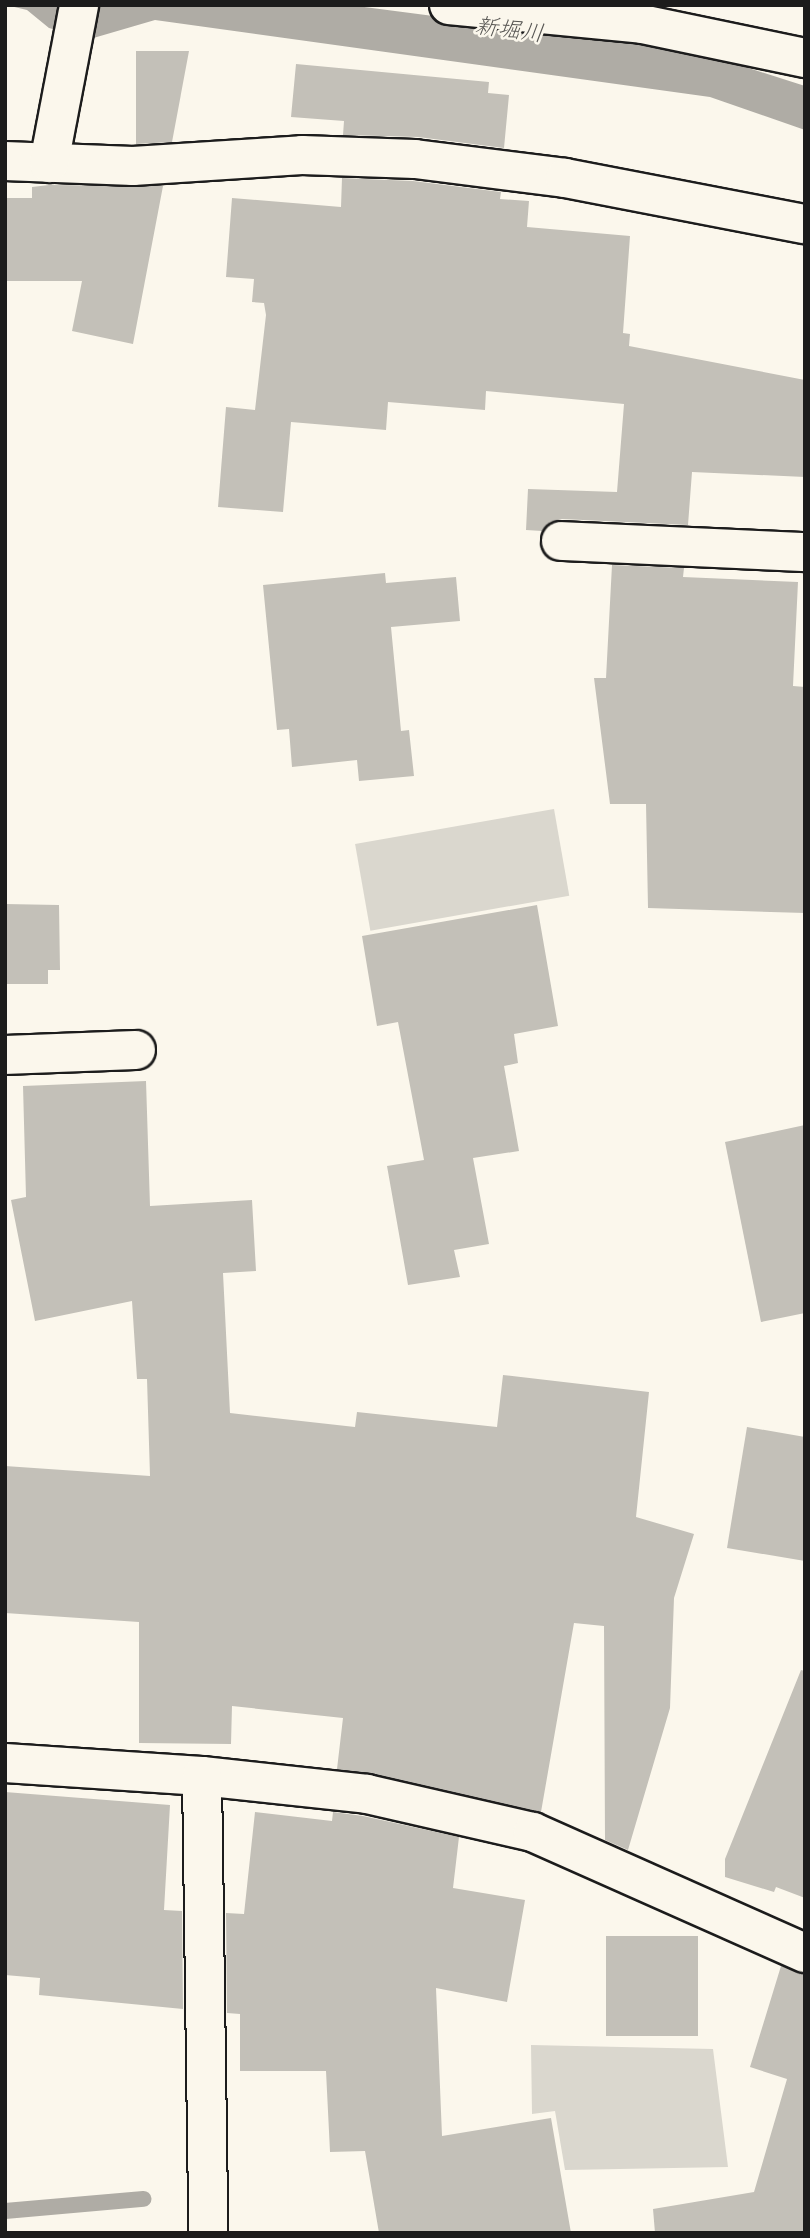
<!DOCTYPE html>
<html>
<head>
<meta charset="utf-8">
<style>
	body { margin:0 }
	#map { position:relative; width:810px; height:2238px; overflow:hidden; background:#fbf7ec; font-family:"Gochi Hand","Klee One",sans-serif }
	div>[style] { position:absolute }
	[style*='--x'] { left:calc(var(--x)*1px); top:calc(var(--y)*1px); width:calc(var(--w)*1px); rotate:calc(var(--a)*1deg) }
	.green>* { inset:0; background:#dad7ce; transform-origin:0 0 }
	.water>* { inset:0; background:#afaca5 }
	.stream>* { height:16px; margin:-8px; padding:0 8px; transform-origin:8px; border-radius:8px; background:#afaca5 }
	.building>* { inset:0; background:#c3c0b8; transform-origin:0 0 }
	.roads { filter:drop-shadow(2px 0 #1c1c1c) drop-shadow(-2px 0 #1c1c1c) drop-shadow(0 2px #1c1c1c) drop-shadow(0 -2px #1c1c1c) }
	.minor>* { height:38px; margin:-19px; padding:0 19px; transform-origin:19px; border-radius:19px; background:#fbf7ec }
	span { translate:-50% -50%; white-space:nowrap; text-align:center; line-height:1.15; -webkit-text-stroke:5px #fbf7ec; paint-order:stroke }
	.water-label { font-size:23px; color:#575653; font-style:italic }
	.frame { position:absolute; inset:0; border:7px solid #1c1c1c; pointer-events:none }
</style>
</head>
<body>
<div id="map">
	<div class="green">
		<div style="left:554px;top:809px;width:88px;height:202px;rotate:80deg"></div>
		<div style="clip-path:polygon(531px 2045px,713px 2049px,728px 2167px,565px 2170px,555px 2111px,532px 2114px)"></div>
	</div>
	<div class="water">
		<div style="clip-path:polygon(6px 5px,349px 5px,631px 42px,736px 64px,805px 86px,805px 130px,710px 97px,155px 20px,90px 39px,49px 28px,27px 10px)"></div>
	</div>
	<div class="stream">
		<div style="--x:5;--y:2211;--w:139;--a:-5"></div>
	</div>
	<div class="building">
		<div style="clip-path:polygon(136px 51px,189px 51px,172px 142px,136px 144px)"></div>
		<div style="clip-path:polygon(296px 64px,489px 82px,488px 93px,509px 95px,504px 148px,418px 137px,343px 135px,344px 121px,291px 117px)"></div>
		<div style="clip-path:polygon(342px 178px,413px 181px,501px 192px,500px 199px,529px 201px,527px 227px,630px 236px,623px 333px,630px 334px,629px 346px,805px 380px,805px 477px,692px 472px,688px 525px,562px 519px,550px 522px,542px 531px,526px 530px,528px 489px,617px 492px,624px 404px,486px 391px,485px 410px,388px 402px,386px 430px,291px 422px,283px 512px,218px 507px,226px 407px,255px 410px,266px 315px,264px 303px,252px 302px,254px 279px,226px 277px,232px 198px,341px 207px)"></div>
		<div style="clip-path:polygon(49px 185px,163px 186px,133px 344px,72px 331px,82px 281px,5px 281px,5px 198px,32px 198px,32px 187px)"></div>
		<div style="clip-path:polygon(612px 565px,684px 568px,683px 577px,798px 582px,793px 686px,805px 687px,805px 913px,648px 908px,646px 804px,610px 804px,594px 678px,606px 678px)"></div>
		<div style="clip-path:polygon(385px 573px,386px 583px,456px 577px,460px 621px,391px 627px,401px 731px,409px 730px,414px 776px,359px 781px,357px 760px,292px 767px,289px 729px,277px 730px,263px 585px)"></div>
		<div style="clip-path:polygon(5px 904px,59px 905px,60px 970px,48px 970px,48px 984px,5px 984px)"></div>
		<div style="clip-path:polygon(537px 905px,558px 1026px,514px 1034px,518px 1063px,504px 1066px,519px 1151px,473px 1158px,489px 1244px,454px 1250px,460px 1277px,408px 1285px,387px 1166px,424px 1160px,398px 1022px,377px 1026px,362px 936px)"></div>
		<div style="clip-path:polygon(146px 1081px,150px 1206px,252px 1200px,256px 1271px,223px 1273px,230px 1413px,355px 1427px,357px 1412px,497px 1427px,503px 1375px,649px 1392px,636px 1517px,694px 1534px,674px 1598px,670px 1708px,628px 1850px,605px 1840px,604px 1626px,574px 1623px,541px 1812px,337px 1769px,343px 1718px,232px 1706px,231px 1744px,139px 1743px,139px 1622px,5px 1613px,5px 1466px,150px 1476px,147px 1379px,137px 1379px,132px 1301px,35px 1321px,11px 1200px,26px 1197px,23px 1086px)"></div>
		<div style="clip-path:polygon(805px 1125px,805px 1313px,761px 1322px,725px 1142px)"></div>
		<div style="clip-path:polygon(747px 1427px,805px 1437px,805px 1561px,727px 1548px)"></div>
		<div style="clip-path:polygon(801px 1670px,805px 1671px,805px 1898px,776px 1887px,774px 1892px,725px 1877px,725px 1859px)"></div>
		<div style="clip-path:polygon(5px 1792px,170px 1805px,164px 1910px,182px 1911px,183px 2009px,39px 1995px,40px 1978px,5px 1975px)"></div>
		<div style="clip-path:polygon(255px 1812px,332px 1821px,333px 1812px,363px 1816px,459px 1837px,453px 1888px,525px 1900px,507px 2002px,436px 1988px,442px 2136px,551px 2118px,571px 2233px,379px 2233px,365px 2151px,330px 2152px,326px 2071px,240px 2071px,240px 2014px,227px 2013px,226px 1913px,244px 1914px)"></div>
		<div style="left:698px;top:1936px;width:100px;height:92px;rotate:90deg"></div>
		<div style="clip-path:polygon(781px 1966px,805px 1974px,805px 2233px,655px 2233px,653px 2209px,754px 2192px,787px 2079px,750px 2067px)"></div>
	</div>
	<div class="roads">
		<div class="minor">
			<div style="--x:449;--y:5;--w:194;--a:5.6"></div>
			<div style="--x:642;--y:24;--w:167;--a:11.8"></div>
			<div style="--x:5;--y:161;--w:128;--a:2.2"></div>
			<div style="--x:133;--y:166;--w:169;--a:-3.7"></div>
			<div style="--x:302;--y:155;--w:113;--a:2"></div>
			<div style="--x:415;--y:159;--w:151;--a:7.2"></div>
			<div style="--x:565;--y:178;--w:244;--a:10.9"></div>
			<div style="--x:49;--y:163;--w:161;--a:-79.2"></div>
			<div style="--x:561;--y:541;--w:244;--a:2.6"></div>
			<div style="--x:5;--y:1055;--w:131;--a:-2.2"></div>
			<div style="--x:5;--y:1763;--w:197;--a:3.8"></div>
			<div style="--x:202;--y:1776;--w:166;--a:6.2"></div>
			<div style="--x:367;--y:1794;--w:170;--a:12.9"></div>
			<div style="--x:533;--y:1832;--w:298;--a:24"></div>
			<div style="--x:202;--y:1776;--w:457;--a:89.2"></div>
		</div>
	</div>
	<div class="water-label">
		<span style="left:509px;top:33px;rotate:7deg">新堀川</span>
	</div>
	<div class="frame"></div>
</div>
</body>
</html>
